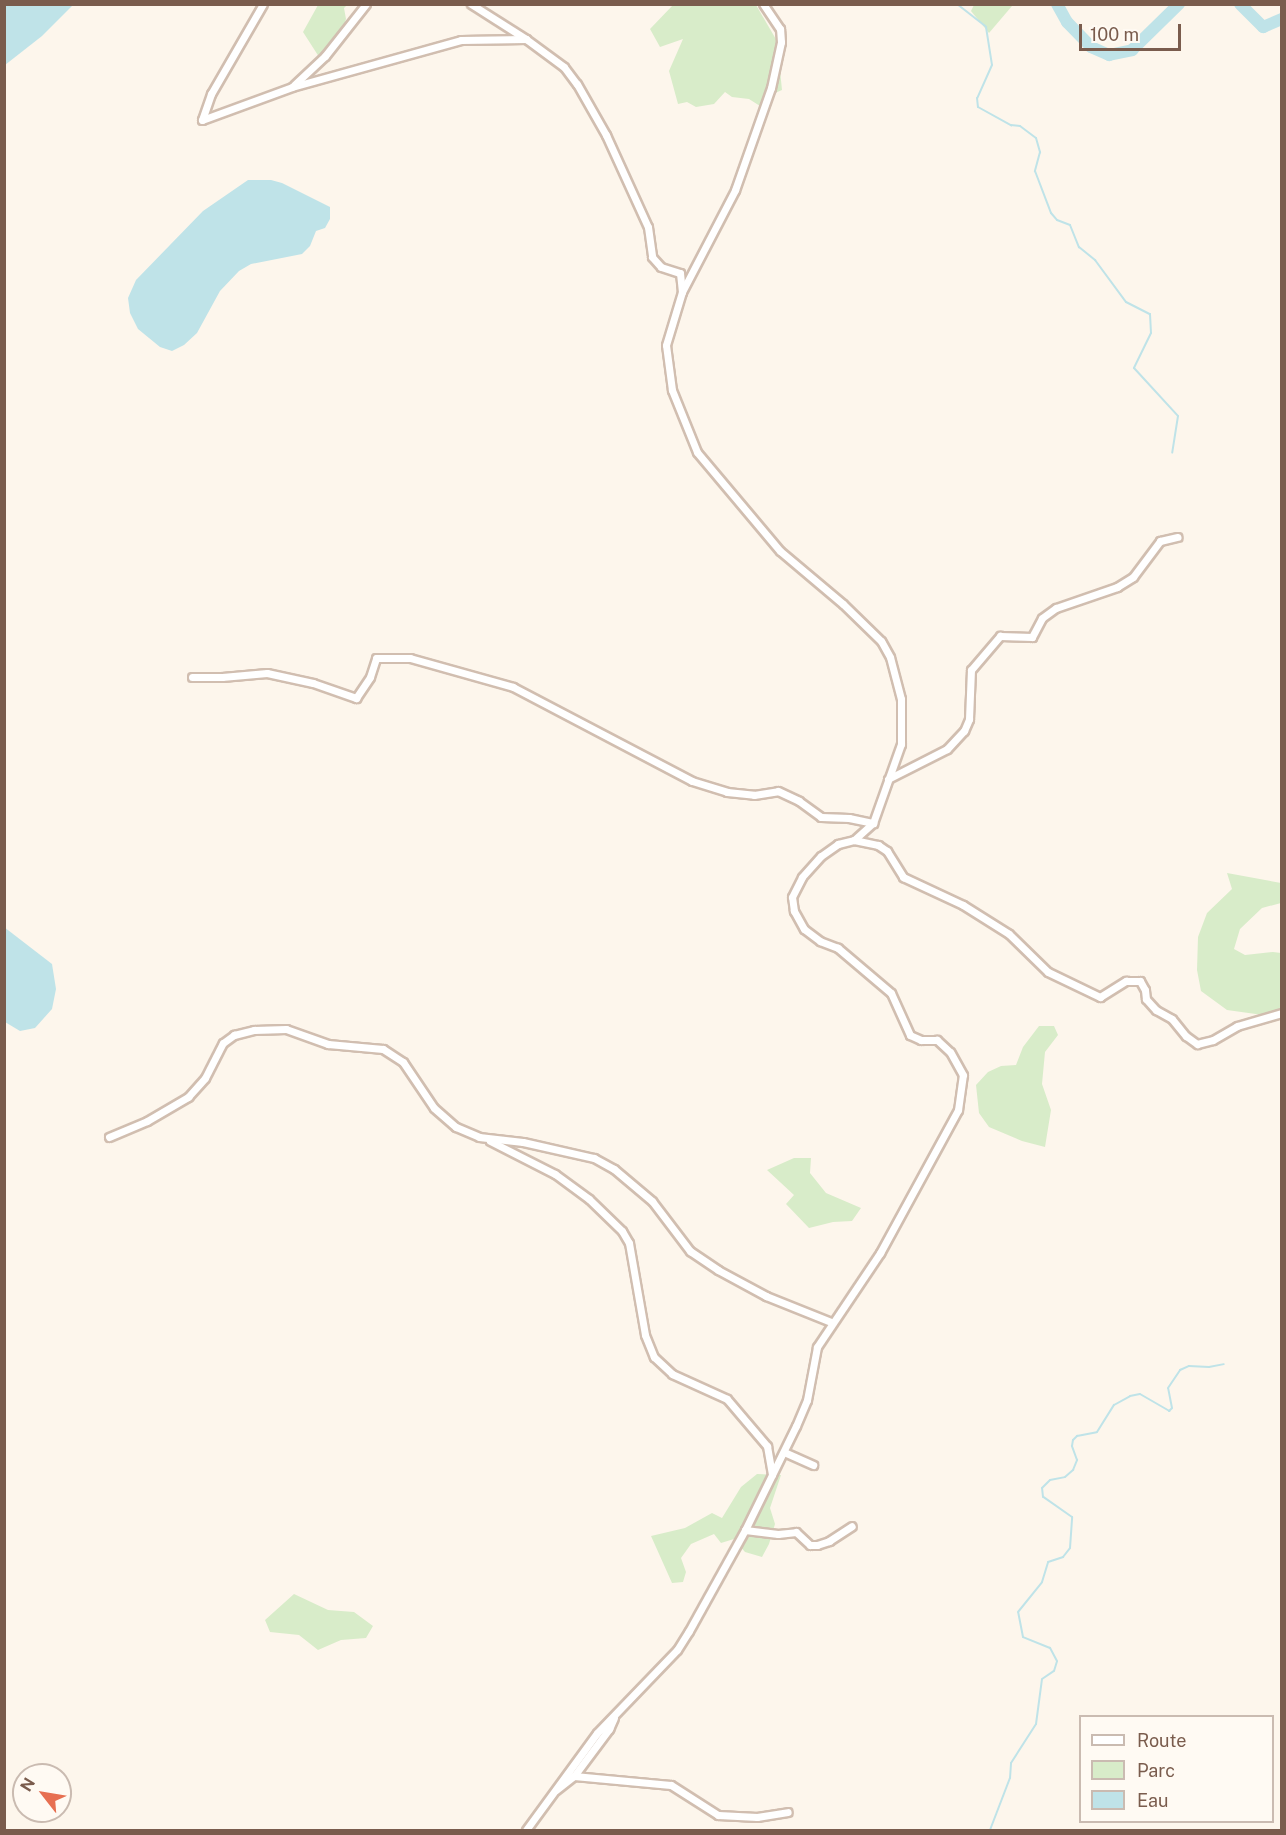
<!DOCTYPE html>
<html>
<head>
<meta charset="utf-8">
<style>
	body { margin:0 }
	#map { position:relative; width:1286px; height:1835px; overflow:hidden; background:#fdf6ec; font-family:"Public Sans",sans-serif }
	div>[style] { position:absolute }
	[style*='--x'] { left:calc(var(--x)*1px); top:calc(var(--y)*1px); width:calc(var(--w)*1px); rotate:calc(var(--a)*1deg) }
	.green>* { inset:0; background:#d8ecc9 }
	.water>* { inset:0; background:#bfe3e8 }
	.stream>* { height:2px; margin:-1px; padding:0 1px; transform-origin:1px; border-radius:1px; background:#bfe3e8 }
	.river>* { height:12px; margin:-6px; padding:0 6px; transform-origin:6px; border-radius:6px; background:#bfe3e8 }
	.roads { filter:drop-shadow(2px 0 #d1beb0) drop-shadow(-2px 0 #d1beb0) drop-shadow(0 2px #d1beb0) drop-shadow(0 -2px #d1beb0) }
	.street>* { height:7px; margin:-3.5px; padding:0 3.5px; transform-origin:3.5px; border-radius:3.5px; background:#fff }
	span { translate:-50% -50%; white-space:nowrap; text-align:center; line-height:1.15; -webkit-text-stroke:4.5px #fffaf3; paint-order:stroke }
	.frame { position:absolute; inset:0; border:6px solid #7a5c4d; pointer-events:none }
	.legend { position:absolute; left:1079px; top:1715px; width:195px; height:108px; box-sizing:border-box; background:#fffaf3; border:2px solid #cabbb1; margin:0; padding:8px 10px; list-style:none; font-size:18px; color:#7a5c4d }
	.legend li { display:flex; align-items:center; gap:12px; height:30px }
	.legend b { width:30px; border:2px solid #cabbb1 }
	.north { position:absolute; left:12px; top:1763px; width:60px; height:60px; box-sizing:border-box; background:#fffaf3; border:2px solid #cabbb1; border-radius:50%; rotate:301deg; font-size:16px; font-weight:700; line-height:24px; text-align:center; color:#7a5c4d }
	.north::after { content:''; display:block; margin:auto; width:21px; height:27px; background:#e76f51; clip-path:polygon(50% 0,100% 100%,50% 72%,0 100%) }
	.scale { position:absolute; left:1079px; top:24px; width:102px; height:27px; box-sizing:border-box; border:3px solid #7a5c4d; border-top:0; padding-left:8px; font-size:18px; line-height:21px; white-space:nowrap; color:#7a5c4d; -webkit-text-stroke:4px #fffaf3; paint-order:stroke }
</style>
</head>
<body>
<div id="map">
	<div class="green">
		<div style="clip-path:polygon(318px 5px,347px 5px,344px 8px,346px 19px,335px 53px,321px 60px,303px 32px)"></div>
		<div style="clip-path:polygon(673px 5px,756px 5px,777px 41px,782px 90px,768px 96px,760px 106px,749px 99px,732px 97px,725px 92px,714px 104px,696px 107px,687px 102px,678px 104px,669px 71px,683px 39px,660px 47px,650px 29px)"></div>
		<div style="clip-path:polygon(974px 5px,1012px 5px,1012px 6px,989px 33px,971px 11px)"></div>
		<div style="clip-path:polygon(1227px 873px,1281px 883px,1281px 903px,1262px 908px,1240px 929px,1234px 949px,1245px 955px,1273px 952px,1281px 953px,1281px 1014px,1270px 1016px,1227px 1010px,1201px 991px,1197px 970px,1198px 937px,1207px 913px,1232px 889px)"></div>
		<div style="clip-path:polygon(1039px 1026px,1054px 1026px,1058px 1035px,1045px 1052px,1042px 1084px,1051px 1110px,1045px 1147px,1022px 1141px,989px 1127px,979px 1113px,976px 1085px,988px 1072px,1001px 1066px,1016px 1065px,1023px 1047px)"></div>
		<div style="clip-path:polygon(794px 1158px,811px 1158px,810px 1173px,826px 1193px,861px 1208px,852px 1221px,833px 1222px,809px 1228px,786px 1204px,794px 1195px,767px 1170px)"></div>
		<div style="clip-path:polygon(757px 1474px,781px 1475px,770px 1508px,775px 1524px,769px 1544px,762px 1557px,745px 1552px,734px 1539px,721px 1543px,714px 1534px,691px 1544px,681px 1558px,686px 1572px,683px 1582px,672px 1583px,651px 1536px,685px 1528px,712px 1513px,722px 1518px,741px 1487px)"></div>
		<div style="clip-path:polygon(294px 1594px,328px 1610px,354px 1612px,373px 1626px,366px 1638px,341px 1640px,318px 1650px,299px 1635px,270px 1632px,265px 1620px)"></div>
	</div>
	<div class="water">
		<div style="clip-path:polygon(5px 4px,73px 4px,73px 5px,42px 36px,5px 65px)"></div>
		<div style="clip-path:polygon(248px 180px,271px 180px,282px 183px,330px 207px,330px 219px,325px 228px,316px 231px,310px 246px,302px 254px,251px 264px,239px 271px,220px 291px,197px 333px,184px 345px,172px 351px,160px 347px,138px 329px,130px 313px,128px 298px,136px 280px,203px 211px)"></div>
		<div style="clip-path:polygon(4px 927px,52px 964px,56px 989px,52px 1009px,35px 1028px,20px 1031px,5px 1022px)"></div>
	</div>
	<div class="stream">
		<div style="--x:957;--y:4;--w:37;--a:38"></div>
		<div style="--x:986;--y:27;--w:38;--a:81"></div>
		<div style="--x:992;--y:65;--w:36;--a:114"></div>
		<div style="--x:977;--y:98;--w:9;--a:84"></div>
		<div style="--x:978;--y:107;--w:38;--a:29"></div>
		<div style="--x:1011;--y:125;--w:9;--a:6"></div>
		<div style="--x:1020;--y:126;--w:20;--a:37"></div>
		<div style="--x:1036;--y:138;--w:15;--a:74"></div>
		<div style="--x:1040;--y:152;--w:20;--a:105"></div>
		<div style="--x:1035;--y:171;--w:45;--a:69.1"></div>
		<div style="--x:1051;--y:213;--w:9;--a:49"></div>
		<div style="--x:1057;--y:220;--w:14;--a:21"></div>
		<div style="--x:1070;--y:225;--w:24;--a:68"></div>
		<div style="--x:1079;--y:247;--w:21;--a:39"></div>
		<div style="--x:1095;--y:260;--w:52;--a:53.6"></div>
		<div style="--x:1126;--y:302;--w:27;--a:27"></div>
		<div style="--x:1150;--y:314;--w:19;--a:87"></div>
		<div style="--x:1151;--y:333;--w:39;--a:116"></div>
		<div style="--x:1134;--y:368;--w:65;--a:47.5"></div>
		<div style="--x:1178;--y:416;--w:37;--a:99"></div>
		<div style="--x:990;--y:1830;--w:56;--a:-69"></div>
		<div style="--x:1010;--y:1778;--w:15;--a:-86"></div>
		<div style="--x:1011;--y:1763;--w:46;--a:-57.3"></div>
		<div style="--x:1036;--y:1724;--w:45;--a:-82.4"></div>
		<div style="--x:1042;--y:1679;--w:14;--a:-34"></div>
		<div style="--x:1054;--y:1671;--w:10;--a:-73"></div>
		<div style="--x:1057;--y:1661;--w:15;--a:-118"></div>
		<div style="--x:1050;--y:1648;--w:29;--a:-158"></div>
		<div style="--x:1023;--y:1637;--w:25;--a:-101"></div>
		<div style="--x:1018;--y:1612;--w:38;--a:-51"></div>
		<div style="--x:1042;--y:1582;--w:21;--a:-73"></div>
		<div style="--x:1048;--y:1562;--w:16;--a:-18"></div>
		<div style="--x:1063;--y:1557;--w:11;--a:-52"></div>
		<div style="--x:1070;--y:1548;--w:31;--a:-86"></div>
		<div style="--x:1072;--y:1517;--w:35;--a:-145"></div>
		<div style="--x:1043;--y:1497;--w:9;--a:-96"></div>
		<div style="--x:1042;--y:1488;--w:11;--a:-45"></div>
		<div style="--x:1050;--y:1480;--w:15;--a:-11"></div>
		<div style="--x:1065;--y:1477;--w:11;--a:-41"></div>
		<div style="--x:1073;--y:1470;--w:11;--a:-68"></div>
		<div style="--x:1077;--y:1460;--w:15;--a:-110"></div>
		<div style="--x:1072;--y:1446;--w:6;--a:-81"></div>
		<div style="--x:1073;--y:1440;--w:6;--a:-45"></div>
		<div style="--x:1077;--y:1436;--w:20;--a:-11"></div>
		<div style="--x:1097;--y:1432;--w:32;--a:-58"></div>
		<div style="--x:1114;--y:1405;--w:18;--a:-29"></div>
		<div style="--x:1130;--y:1396;--w:10;--a:-11"></div>
		<div style="--x:1140;--y:1394;--w:34;--a:30"></div>
		<div style="--x:1169;--y:1411;--w:4;--a:-45"></div>
		<div style="--x:1172;--y:1408;--w:20;--a:-101"></div>
		<div style="--x:1168;--y:1388;--w:22;--a:-56"></div>
		<div style="--x:1180;--y:1370;--w:10;--a:-24"></div>
		<div style="--x:1189;--y:1366;--w:20;--a:3"></div>
		<div style="--x:1209;--y:1367;--w:15;--a:-11"></div>
	</div>
	<div class="river">
		<div style="--x:1057;--y:4;--w:21;--a:61"></div>
		<div style="--x:1067;--y:22;--w:35;--a:46"></div>
		<div style="--x:1091;--y:47;--w:20;--a:24"></div>
		<div style="--x:1109;--y:55;--w:24;--a:-12"></div>
		<div style="--x:1132;--y:50;--w:66;--a:-44.4"></div>
		<div style="--x:1240;--y:4;--w:33;--a:45"></div>
		<div style="--x:1263;--y:27;--w:21;--a:-23"></div>
	</div>
	<div class="roads">
		<div class="street">
			<div style="--x:471;--y:4;--w:65;--a:32.5"></div>
			<div style="--x:294;--y:85;--w:42;--a:-43.1"></div>
			<div style="--x:325;--y:56;--w:66;--a:-51.7"></div>
			<div style="--x:202;--y:120;--w:96;--a:-20.1"></div>
			<div style="--x:292;--y:87;--w:175;--a:-15.5"></div>
			<div style="--x:461;--y:40;--w:65;--a:-0.9"></div>
			<div style="--x:526;--y:39;--w:47;--a:36.4"></div>
			<div style="--x:564;--y:67;--w:21;--a:53"></div>
			<div style="--x:577;--y:84;--w:59;--a:60.4"></div>
			<div style="--x:606;--y:135;--w:101;--a:65.5"></div>
			<div style="--x:648;--y:227;--w:30;--a:82"></div>
			<div style="--x:652;--y:257;--w:13;--a:48"></div>
			<div style="--x:661;--y:267;--w:20;--a:18"></div>
			<div style="--x:680;--y:273;--w:19;--a:84"></div>
			<div style="--x:202;--y:120;--w:28;--a:-71"></div>
			<div style="--x:211;--y:94;--w:104;--a:-60"></div>
			<div style="--x:192;--y:677;--w:30;--a:0"></div>
			<div style="--x:222;--y:677;--w:45;--a:-5.1"></div>
			<div style="--x:267;--y:673;--w:47;--a:12.3"></div>
			<div style="--x:313;--y:683;--w:46;--a:19.2"></div>
			<div style="--x:356;--y:698;--w:25;--a:-56"></div>
			<div style="--x:370;--y:677;--w:20;--a:-72"></div>
			<div style="--x:376;--y:658;--w:34;--a:0"></div>
			<div style="--x:410;--y:658;--w:107;--a:15.7"></div>
			<div style="--x:513;--y:687;--w:202;--a:27.7"></div>
			<div style="--x:692;--y:781;--w:37;--a:17"></div>
			<div style="--x:727;--y:792;--w:27;--a:6"></div>
			<div style="--x:754;--y:795;--w:24;--a:-9"></div>
			<div style="--x:778;--y:791;--w:23;--a:25"></div>
			<div style="--x:799;--y:801;--w:27;--a:36"></div>
			<div style="--x:821;--y:817;--w:28;--a:2"></div>
			<div style="--x:849;--y:818;--w:25;--a:12"></div>
			<div style="--x:888;--y:779;--w:66;--a:-27"></div>
			<div style="--x:947;--y:749;--w:25;--a:-47"></div>
			<div style="--x:964;--y:731;--w:13;--a:-67"></div>
			<div style="--x:969;--y:719;--w:49;--a:-87.7"></div>
			<div style="--x:971;--y:670;--w:45;--a:-49.5"></div>
			<div style="--x:1000;--y:636;--w:32;--a:2"></div>
			<div style="--x:1032;--y:637;--w:21;--a:-62"></div>
			<div style="--x:1042;--y:618;--w:17;--a:-36"></div>
			<div style="--x:1056;--y:608;--w:65;--a:-19"></div>
			<div style="--x:1117;--y:587;--w:19;--a:-32"></div>
			<div style="--x:1133;--y:577;--w:45;--a:-53.1"></div>
			<div style="--x:1160;--y:541;--w:18;--a:-13"></div>
			<div style="--x:854;--y:840;--w:25;--a:12"></div>
			<div style="--x:878;--y:845;--w:11;--a:34"></div>
			<div style="--x:887;--y:851;--w:31;--a:58"></div>
			<div style="--x:903;--y:877;--w:66;--a:25"></div>
			<div style="--x:963;--y:905;--w:54;--a:32.2"></div>
			<div style="--x:1009;--y:934;--w:54;--a:44.3"></div>
			<div style="--x:1048;--y:972;--w:58;--a:25.7"></div>
			<div style="--x:1100;--y:997;--w:31;--a:-32"></div>
			<div style="--x:1126;--y:981;--w:14;--a:0"></div>
			<div style="--x:1140;--y:981;--w:10;--a:61"></div>
			<div style="--x:1145;--y:990;--w:9;--a:84"></div>
			<div style="--x:1146;--y:999;--w:15;--a:48"></div>
			<div style="--x:1156;--y:1010;--w:18;--a:29"></div>
			<div style="--x:1172;--y:1019;--w:22;--a:51"></div>
			<div style="--x:1186;--y:1036;--w:14;--a:36"></div>
			<div style="--x:1197;--y:1044;--w:16;--a:-14"></div>
			<div style="--x:1213;--y:1040;--w:28;--a:-30"></div>
			<div style="--x:1237;--y:1026;--w:47;--a:-16.1"></div>
			<div style="--x:109;--y:1137;--w:41;--a:-22.8"></div>
			<div style="--x:147;--y:1121;--w:48;--a:-30.3"></div>
			<div style="--x:188;--y:1097;--w:25;--a:-48"></div>
			<div style="--x:205;--y:1078;--w:39;--a:-63"></div>
			<div style="--x:223;--y:1043;--w:14;--a:-36"></div>
			<div style="--x:234;--y:1035;--w:21;--a:-14"></div>
			<div style="--x:254;--y:1030;--w:32;--a:-2"></div>
			<div style="--x:286;--y:1029;--w:45;--a:19.7"></div>
			<div style="--x:328;--y:1044;--w:55;--a:5.2"></div>
			<div style="--x:383;--y:1049;--w:24;--a:33"></div>
			<div style="--x:403;--y:1062;--w:55;--a:56"></div>
			<div style="--x:434;--y:1108;--w:29;--a:41"></div>
			<div style="--x:456;--y:1127;--w:25;--a:23"></div>
			<div style="--x:479;--y:1137;--w:44;--a:6.5"></div>
			<div style="--x:523;--y:1142;--w:73;--a:12.7"></div>
			<div style="--x:594;--y:1158;--w:23;--a:29"></div>
			<div style="--x:614;--y:1169;--w:50;--a:40.1"></div>
			<div style="--x:652;--y:1201;--w:63;--a:52.8"></div>
			<div style="--x:690;--y:1251;--w:34;--a:34"></div>
			<div style="--x:718;--y:1270;--w:55;--a:28.4"></div>
			<div style="--x:766;--y:1296;--w:70;--a:21.8"></div>
			<div style="--x:490;--y:1141;--w:73;--a:26.9"></div>
			<div style="--x:555;--y:1174;--w:42;--a:36.3"></div>
			<div style="--x:589;--y:1199;--w:46;--a:44.1"></div>
			<div style="--x:622;--y:1231;--w:14;--a:60"></div>
			<div style="--x:629;--y:1243;--w:93;--a:80.1"></div>
			<div style="--x:645;--y:1335;--w:24;--a:68"></div>
			<div style="--x:654;--y:1357;--w:25;--a:43"></div>
			<div style="--x:672;--y:1374;--w:60;--a:24.4"></div>
			<div style="--x:727;--y:1399;--w:62;--a:49.6"></div>
			<div style="--x:767;--y:1446;--w:29;--a:80"></div>
			<div style="--x:784;--y:1452;--w:32;--a:24"></div>
			<div style="--x:745;--y:1530;--w:33;--a:7"></div>
			<div style="--x:778;--y:1534;--w:18;--a:-6"></div>
			<div style="--x:796;--y:1532;--w:19;--a:43"></div>
			<div style="--x:810;--y:1545;--w:7;--a:0"></div>
			<div style="--x:817;--y:1545;--w:13;--a:-18"></div>
			<div style="--x:829;--y:1541;--w:27;--a:-33"></div>
			<div style="--x:574;--y:1776;--w:97;--a:5.3"></div>
			<div style="--x:671;--y:1785;--w:56;--a:32.6"></div>
			<div style="--x:718;--y:1815;--w:39;--a:3"></div>
			<div style="--x:757;--y:1817;--w:31;--a:-9"></div>
			<div style="--x:556;--y:1790;--w:23;--a:-38"></div>
			<div style="--x:574;--y:1776;--w:59;--a:-53.3"></div>
			<div style="--x:609;--y:1729;--w:12;--a:-66"></div>
			<div style="--x:526;--y:1830;--w:120;--a:-53.8"></div>
			<div style="--x:597;--y:1733;--w:115;--a:-46.1"></div>
			<div style="--x:677;--y:1650;--w:22;--a:-58"></div>
			<div style="--x:689;--y:1631;--w:115;--a:-61"></div>
			<div style="--x:745;--y:1530;--w:116;--a:-63.9"></div>
			<div style="--x:796;--y:1426;--w:28;--a:-67"></div>
			<div style="--x:807;--y:1400;--w:54;--a:-79.3"></div>
			<div style="--x:817;--y:1347;--w:113;--a:-56.2"></div>
			<div style="--x:880;--y:1253;--w:163;--a:-61.4"></div>
			<div style="--x:958;--y:1110;--w:35;--a:-82"></div>
			<div style="--x:963;--y:1075;--w:26;--a:-119"></div>
			<div style="--x:950;--y:1052;--w:18;--a:-137"></div>
			<div style="--x:937;--y:1040;--w:16;--a:180"></div>
			<div style="--x:921;--y:1040;--w:12;--a:-156"></div>
			<div style="--x:910;--y:1035;--w:46;--a:-114.3"></div>
			<div style="--x:891;--y:993;--w:70;--a:-139.7"></div>
			<div style="--x:838;--y:948;--w:19;--a:-159"></div>
			<div style="--x:820;--y:941;--w:20;--a:-143"></div>
			<div style="--x:804;--y:929;--w:21;--a:-119"></div>
			<div style="--x:794;--y:911;--w:14;--a:-98"></div>
			<div style="--x:792;--y:897;--w:22;--a:-63"></div>
			<div style="--x:802;--y:877;--w:28;--a:-48"></div>
			<div style="--x:821;--y:856;--w:21;--a:-35"></div>
			<div style="--x:838;--y:844;--w:16;--a:-14"></div>
			<div style="--x:854;--y:840;--w:25;--a:-42"></div>
			<div style="--x:873;--y:823;--w:84;--a:-70.5"></div>
			<div style="--x:901;--y:744;--w:45;--a:-90"></div>
			<div style="--x:901;--y:699;--w:43;--a:-104.7"></div>
			<div style="--x:890;--y:657;--w:18;--a:-119"></div>
			<div style="--x:881;--y:641;--w:53;--a:-135.8"></div>
			<div style="--x:843;--y:604;--w:82;--a:-139.9"></div>
			<div style="--x:780;--y:551;--w:129;--a:-130"></div>
			<div style="--x:697;--y:452;--w:67;--a:-112"></div>
			<div style="--x:672;--y:390;--w:45;--a:-97.6"></div>
			<div style="--x:666;--y:345;--w:55;--a:-73.2"></div>
			<div style="--x:682;--y:292;--w:115;--a:-62.5"></div>
			<div style="--x:735;--y:190;--w:108;--a:-70.6"></div>
			<div style="--x:771;--y:88;--w:47;--a:-77.7"></div>
			<div style="--x:781;--y:42;--w:13;--a:-94"></div>
			<div style="--x:780;--y:29;--w:30;--a:-124"></div>
		</div>
	</div>
	<div class="frame"></div>
	<ul class="legend">
	<li><b style="height:8px;background:#fff"></b>Route</li>
	<li><b style="height:16px;background:#d8ecc9"></b>Parc</li>
	<li><b style="height:16px;background:#bfe3e8"></b>Eau</li>
	</ul>
	<div class="north">N</div>
	<div class="scale">100 m</div>
</div>
</body>
</html>
